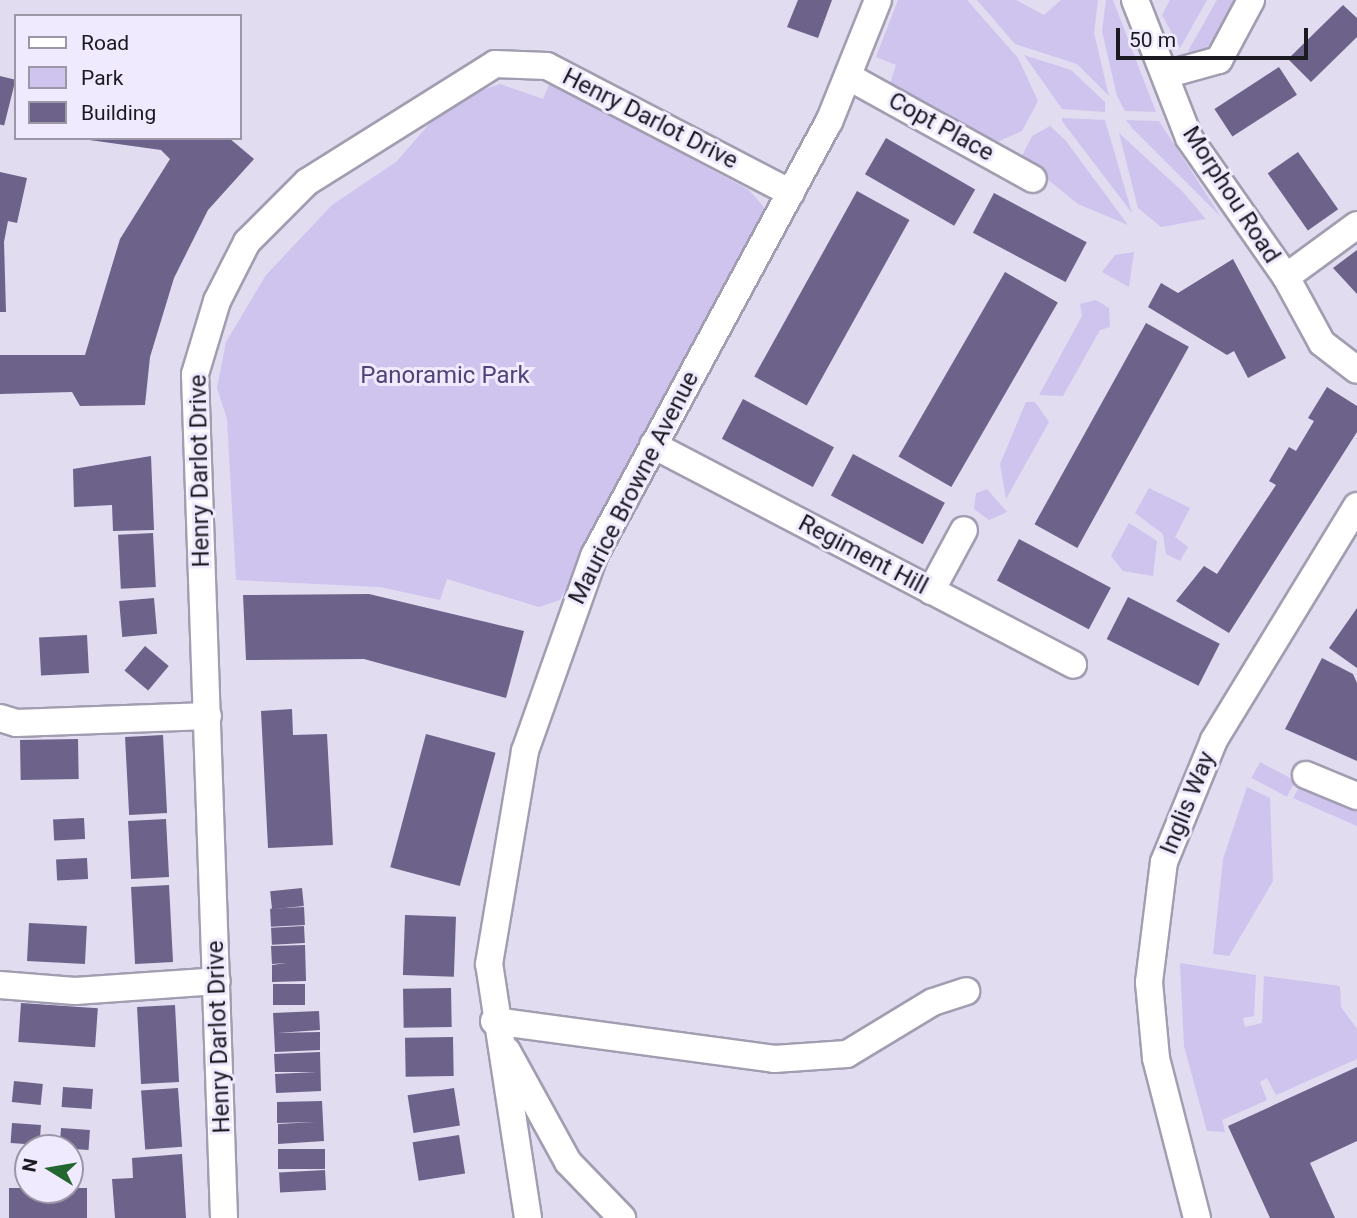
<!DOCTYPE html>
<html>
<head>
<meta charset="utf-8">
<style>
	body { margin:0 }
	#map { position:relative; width:1357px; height:1218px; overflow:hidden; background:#e1dcf0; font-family:Roboto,sans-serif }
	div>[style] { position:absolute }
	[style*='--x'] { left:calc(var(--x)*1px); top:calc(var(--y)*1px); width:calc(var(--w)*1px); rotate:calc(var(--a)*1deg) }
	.green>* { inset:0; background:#cfc4ed; transform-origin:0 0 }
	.building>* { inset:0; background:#6d6289; transform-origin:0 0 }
	.roads { filter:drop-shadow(2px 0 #a29db0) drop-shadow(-2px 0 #a29db0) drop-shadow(0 2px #a29db0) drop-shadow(0 -2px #a29db0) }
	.minor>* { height:26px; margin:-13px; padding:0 13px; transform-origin:13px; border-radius:13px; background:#fff }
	span { translate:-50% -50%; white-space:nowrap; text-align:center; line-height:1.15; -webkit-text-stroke:6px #efeafe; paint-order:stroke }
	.street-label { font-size:24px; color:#1c1a21 }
	.park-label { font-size:24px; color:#534178 }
	.legend { position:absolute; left:14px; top:14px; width:228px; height:126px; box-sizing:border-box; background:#efeafe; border:2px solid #9b97a6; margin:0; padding:9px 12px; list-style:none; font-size:21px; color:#1c1a21 }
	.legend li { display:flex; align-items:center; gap:14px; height:35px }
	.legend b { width:35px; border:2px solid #9b97a6 }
	.north { position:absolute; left:14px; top:1134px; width:70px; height:70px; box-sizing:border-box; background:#efeafe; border:2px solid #9b97a6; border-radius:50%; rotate:281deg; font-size:19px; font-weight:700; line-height:28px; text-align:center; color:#1c1a21 }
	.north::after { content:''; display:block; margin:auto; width:24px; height:32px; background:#236630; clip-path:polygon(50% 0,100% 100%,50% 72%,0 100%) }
	.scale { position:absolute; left:1116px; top:28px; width:192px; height:32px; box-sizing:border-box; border:4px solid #1c1a21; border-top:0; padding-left:9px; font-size:21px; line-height:24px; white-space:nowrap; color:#1c1a21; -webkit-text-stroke:5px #efeafe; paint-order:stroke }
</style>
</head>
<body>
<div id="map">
	<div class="green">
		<div style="clip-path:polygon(898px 0,967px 0,1018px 58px,1038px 101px,1022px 131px,995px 143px,890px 84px,896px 65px,876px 57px)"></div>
		<div style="clip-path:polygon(977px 0,1016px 0,1044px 15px,1061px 0,1098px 0,1094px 33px,1109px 96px,1077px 64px,1015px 44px)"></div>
		<div style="clip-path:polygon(1106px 0,1113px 0,1156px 112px,1125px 111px,1117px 96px,1102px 31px)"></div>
		<div style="clip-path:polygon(1170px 0,1207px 0,1180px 48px,1162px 15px)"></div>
		<div style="clip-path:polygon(1217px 0,1234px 0,1213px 42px,1199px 54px,1188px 51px)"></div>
		<div style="clip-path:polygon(1024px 55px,1071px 70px,1105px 102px,1105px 112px,1062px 109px)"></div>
		<div style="clip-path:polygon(550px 82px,749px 190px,768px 212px,560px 600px,539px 607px,447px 579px,440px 600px,380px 587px,236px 580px,227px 419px,217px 388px,226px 342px,266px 275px,332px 205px,396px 162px,431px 122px,474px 93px,500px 84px,543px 99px)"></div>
		<div style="clip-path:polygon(1062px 118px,1105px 120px,1132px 213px,1062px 121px)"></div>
		<div style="clip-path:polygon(1126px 120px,1159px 121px,1221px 217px,1132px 128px)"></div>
		<div style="clip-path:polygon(1050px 126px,1066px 141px,1128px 225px,1078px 204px,1021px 158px,1032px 136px)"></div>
		<div style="clip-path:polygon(1119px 133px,1182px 191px,1206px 219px,1161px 227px,1138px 208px)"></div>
		<div style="clip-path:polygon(1134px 252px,1129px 287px,1102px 272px,1115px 255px)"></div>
		<div style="clip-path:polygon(1096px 300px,1109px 308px,1110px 327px,1100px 330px,1063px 396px,1039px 395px,1082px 316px,1080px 304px)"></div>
		<div style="clip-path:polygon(1026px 402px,1035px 402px,1049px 422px,1006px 499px,1000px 464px)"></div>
		<div style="clip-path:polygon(1149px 488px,1190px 508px,1175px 537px,1188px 547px,1180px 561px,1166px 554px,1163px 534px,1135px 513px)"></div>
		<div style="clip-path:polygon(987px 489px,1007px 512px,989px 520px,974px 509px,976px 493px)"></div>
		<div style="clip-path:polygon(1129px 523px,1157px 541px,1153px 576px,1123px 571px,1111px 556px)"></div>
		<div style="left:1260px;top:762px;width:40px;height:18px;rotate:28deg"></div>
		<div style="clip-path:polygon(1301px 784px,1357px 812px,1357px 826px,1293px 798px)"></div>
		<div style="clip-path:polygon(1247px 787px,1270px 798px,1273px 881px,1229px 956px,1213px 954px,1223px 859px)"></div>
		<div style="clip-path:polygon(1180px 963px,1256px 975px,1254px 1016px,1243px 1018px,1245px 1027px,1262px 1023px,1264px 976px,1340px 986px,1341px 1007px,1357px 1029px,1357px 1059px,1276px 1095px,1267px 1078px,1260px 1082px,1267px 1100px,1222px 1120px,1225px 1132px,1207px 1131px,1184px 1046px)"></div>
	</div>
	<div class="building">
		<div style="clip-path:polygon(798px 0,832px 0,818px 38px,787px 27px)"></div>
		<div style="clip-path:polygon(1343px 5px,1357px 18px,1357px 37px,1311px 82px,1288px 59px)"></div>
		<div style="left:1279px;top:67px;width:33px;height:77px;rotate:57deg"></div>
		<div style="left:0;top:76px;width:16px;height:47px;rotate:14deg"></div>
		<div style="clip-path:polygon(75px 138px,229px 138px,254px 159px,208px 210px,174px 278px,150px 357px,145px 405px,80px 406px,72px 392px,0 394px,0 355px,85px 355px,120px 239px,170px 159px,161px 150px)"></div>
		<div style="left:886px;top:138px;width:103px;height:42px;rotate:30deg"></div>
		<div style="left:1298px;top:152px;width:70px;height:37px;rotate:55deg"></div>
		<div style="clip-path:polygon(0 172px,27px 178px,17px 223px,8px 221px,4px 242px,6px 312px,0 312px)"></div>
		<div style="left:857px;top:191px;width:60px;height:212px;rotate:29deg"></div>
		<div style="left:994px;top:193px;width:105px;height:45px;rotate:28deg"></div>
		<div style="clip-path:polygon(1357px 250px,1357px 294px,1333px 268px)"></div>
		<div style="clip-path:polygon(1233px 259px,1286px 358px,1248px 378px,1234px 351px,1227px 355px,1148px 307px,1161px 283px,1178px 293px)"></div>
		<div style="left:1005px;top:272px;width:61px;height:213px;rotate:30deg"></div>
		<div style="left:1146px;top:323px;width:49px;height:230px;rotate:29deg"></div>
		<div style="clip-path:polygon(1327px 387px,1357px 406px,1357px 432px,1229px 633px,1176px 601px,1204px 566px,1217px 574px,1276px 485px,1269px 481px,1289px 447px,1296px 451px,1314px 421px,1308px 418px)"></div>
		<div style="left:743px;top:399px;width:103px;height:45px;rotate:28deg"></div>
		<div style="left:853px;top:454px;width:104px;height:47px;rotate:28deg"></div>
		<div style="clip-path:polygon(151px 456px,154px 530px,113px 531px,112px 505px,74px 507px,73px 469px)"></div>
		<div style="left:153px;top:533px;width:54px;height:35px;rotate:87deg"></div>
		<div style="left:1019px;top:539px;width:104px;height:47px;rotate:28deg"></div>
		<div style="clip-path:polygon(369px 594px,524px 631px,506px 698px,364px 659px,246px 660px,243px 595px)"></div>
		<div style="left:1128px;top:597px;width:103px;height:47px;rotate:27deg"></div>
		<div style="left:154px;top:598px;width:36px;height:35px;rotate:85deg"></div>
		<div style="clip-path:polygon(1357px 608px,1357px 668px,1329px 648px)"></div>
		<div style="left:87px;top:635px;width:38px;height:48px;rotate:87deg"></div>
		<div style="left:145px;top:646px;width:31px;height:32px;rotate:40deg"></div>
		<div style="clip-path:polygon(1322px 658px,1353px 674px,1357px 683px,1357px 761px,1285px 729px)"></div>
		<div style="clip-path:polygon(292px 709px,293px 735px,327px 734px,333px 845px,268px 848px,261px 711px)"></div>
		<div style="left:426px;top:734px;width:72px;height:138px;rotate:15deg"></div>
		<div style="left:163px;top:735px;width:78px;height:38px;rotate:87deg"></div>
		<div style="left:78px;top:739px;width:40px;height:58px;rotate:89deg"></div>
		<div style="left:84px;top:818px;width:21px;height:31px;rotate:87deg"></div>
		<div style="left:166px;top:819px;width:58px;height:38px;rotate:87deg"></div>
		<div style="left:87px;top:858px;width:21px;height:31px;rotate:87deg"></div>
		<div style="left:169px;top:885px;width:77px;height:38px;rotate:87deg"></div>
		<div style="left:302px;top:888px;width:18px;height:32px;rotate:84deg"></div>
		<div style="left:304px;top:907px;width:18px;height:34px;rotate:87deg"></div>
		<div style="left:405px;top:915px;width:51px;height:60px;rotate:2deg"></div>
		<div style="left:29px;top:923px;width:58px;height:38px;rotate:3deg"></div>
		<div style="left:304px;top:926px;width:17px;height:33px;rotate:87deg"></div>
		<div style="clip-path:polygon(305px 945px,306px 981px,272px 982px,272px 965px,287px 963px,272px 964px,271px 946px)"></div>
		<div style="left:273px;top:984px;width:32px;height:21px"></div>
		<div style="left:451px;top:988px;width:39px;height:48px;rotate:89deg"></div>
		<div style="left:21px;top:1003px;width:77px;height:39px;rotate:4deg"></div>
		<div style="left:175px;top:1005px;width:77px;height:38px;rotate:87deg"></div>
		<div style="clip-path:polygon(319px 1011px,320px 1030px,277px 1033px,320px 1032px,320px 1050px,275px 1052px,273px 1013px)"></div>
		<div style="left:453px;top:1037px;width:39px;height:48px;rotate:89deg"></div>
		<div style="clip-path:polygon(320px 1052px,321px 1091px,276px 1093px,275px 1074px,317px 1072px,275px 1072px,274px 1054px)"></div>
		<div style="clip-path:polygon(1357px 1067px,1357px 1141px,1310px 1163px,1335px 1218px,1270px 1218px,1228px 1126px)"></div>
		<div style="left:14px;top:1081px;width:29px;height:21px;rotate:6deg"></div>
		<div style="left:63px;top:1087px;width:30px;height:20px;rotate:4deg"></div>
		<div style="left:178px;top:1088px;width:59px;height:37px;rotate:86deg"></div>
		<div style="left:454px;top:1088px;width:38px;height:47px;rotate:81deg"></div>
		<div style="clip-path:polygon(322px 1101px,324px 1141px,278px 1144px,278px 1124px,316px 1122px,277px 1123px,277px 1102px)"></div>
		<div style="left:12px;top:1123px;width:29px;height:20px;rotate:4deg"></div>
		<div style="left:61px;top:1128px;width:29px;height:20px;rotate:4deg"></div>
		<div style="left:459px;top:1135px;width:39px;height:47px;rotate:81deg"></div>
		<div style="left:325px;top:1149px;width:20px;height:47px;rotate:90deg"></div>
		<div style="clip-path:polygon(182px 1154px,186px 1218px,115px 1218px,112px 1179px,133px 1178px,132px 1158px)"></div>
		<div style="left:325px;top:1170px;width:20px;height:46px;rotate:87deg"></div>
		<div style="left:87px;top:1188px;width:30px;height:78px;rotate:90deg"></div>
	</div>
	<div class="roads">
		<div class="minor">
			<div style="--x:1135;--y:0;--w:148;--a:68.6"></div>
			<div style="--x:1189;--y:138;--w:169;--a:55.1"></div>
			<div style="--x:1286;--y:277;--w:75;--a:61.4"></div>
			<div style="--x:1322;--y:343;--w:44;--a:37.6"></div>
			<div style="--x:1165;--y:75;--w:56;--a:-15.5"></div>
			<div style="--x:1219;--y:60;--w:68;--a:-61.9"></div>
			<div style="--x:849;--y:77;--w:210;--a:29"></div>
			<div style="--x:1286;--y:277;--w:88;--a:-36.2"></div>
			<div style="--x:653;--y:445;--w:474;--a:27.6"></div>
			<div style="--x:931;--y:591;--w:69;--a:-61.6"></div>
			<div style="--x:0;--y:718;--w:17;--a:17"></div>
			<div style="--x:16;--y:723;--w:192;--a:-2.1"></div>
			<div style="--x:1306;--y:775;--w:55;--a:22.4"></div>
			<div style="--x:0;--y:985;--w:75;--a:4.6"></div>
			<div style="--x:75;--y:991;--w:142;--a:-4"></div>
			<div style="--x:494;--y:1021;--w:283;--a:7.7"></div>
			<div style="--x:774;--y:1059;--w:73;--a:-3.9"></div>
			<div style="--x:847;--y:1054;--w:100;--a:-31.2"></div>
			<div style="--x:933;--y:1002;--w:35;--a:-18"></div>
			<div style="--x:507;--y:1051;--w:127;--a:61.2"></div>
			<div style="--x:568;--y:1162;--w:78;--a:46"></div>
			<div style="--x:224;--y:1218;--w:844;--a:-91.97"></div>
			<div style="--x:195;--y:374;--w:76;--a:-73.2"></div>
			<div style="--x:217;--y:301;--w:66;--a:-63"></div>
			<div style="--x:247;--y:242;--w:85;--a:-45"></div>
			<div style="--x:307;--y:182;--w:222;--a:-32.1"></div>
			<div style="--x:495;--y:64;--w:52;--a:2.2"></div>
			<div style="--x:547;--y:66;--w:275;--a:27.5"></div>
			<div style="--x:528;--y:1218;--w:257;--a:-98.7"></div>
			<div style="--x:489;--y:964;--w:216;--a:-80.4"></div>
			<div style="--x:525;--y:751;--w:207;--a:-70.5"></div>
			<div style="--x:594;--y:556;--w:494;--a:-61.6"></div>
			<div style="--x:829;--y:122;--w:131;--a:-68.1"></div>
			<div style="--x:1197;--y:1218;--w:165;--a:-104.4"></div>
			<div style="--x:1156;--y:1058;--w:76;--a:-95.3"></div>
			<div style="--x:1149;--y:982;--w:121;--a:-82.9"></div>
			<div style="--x:1164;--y:862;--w:132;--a:-67.7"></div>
			<div style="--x:1214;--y:740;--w:274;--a:-58.6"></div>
		</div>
	</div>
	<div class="street-label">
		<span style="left:650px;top:119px;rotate:27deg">Henry Darlot Drive</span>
		<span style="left:941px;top:127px;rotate:29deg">Copt Place</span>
		<span style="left:1231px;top:195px;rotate:57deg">Morphou Road</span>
		<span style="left:200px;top:471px;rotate:-91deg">Henry Darlot Drive</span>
		<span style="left:634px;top:488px;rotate:-63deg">Maurice Browne Avenue</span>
		<span style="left:863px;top:555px;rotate:28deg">Regiment Hill</span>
		<span style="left:1188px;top:803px;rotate:-68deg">Inglis Way</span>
		<span style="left:219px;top:1037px;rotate:-92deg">Henry Darlot Drive</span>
	</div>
	<div class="park-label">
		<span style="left:445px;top:376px">Panoramic Park</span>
	</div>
	<ul class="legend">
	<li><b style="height:9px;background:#fff"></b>Road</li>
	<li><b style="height:19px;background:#cfc4ed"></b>Park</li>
	<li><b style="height:19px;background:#6d6289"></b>Building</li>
	</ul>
	<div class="north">N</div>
	<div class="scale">50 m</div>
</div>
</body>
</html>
